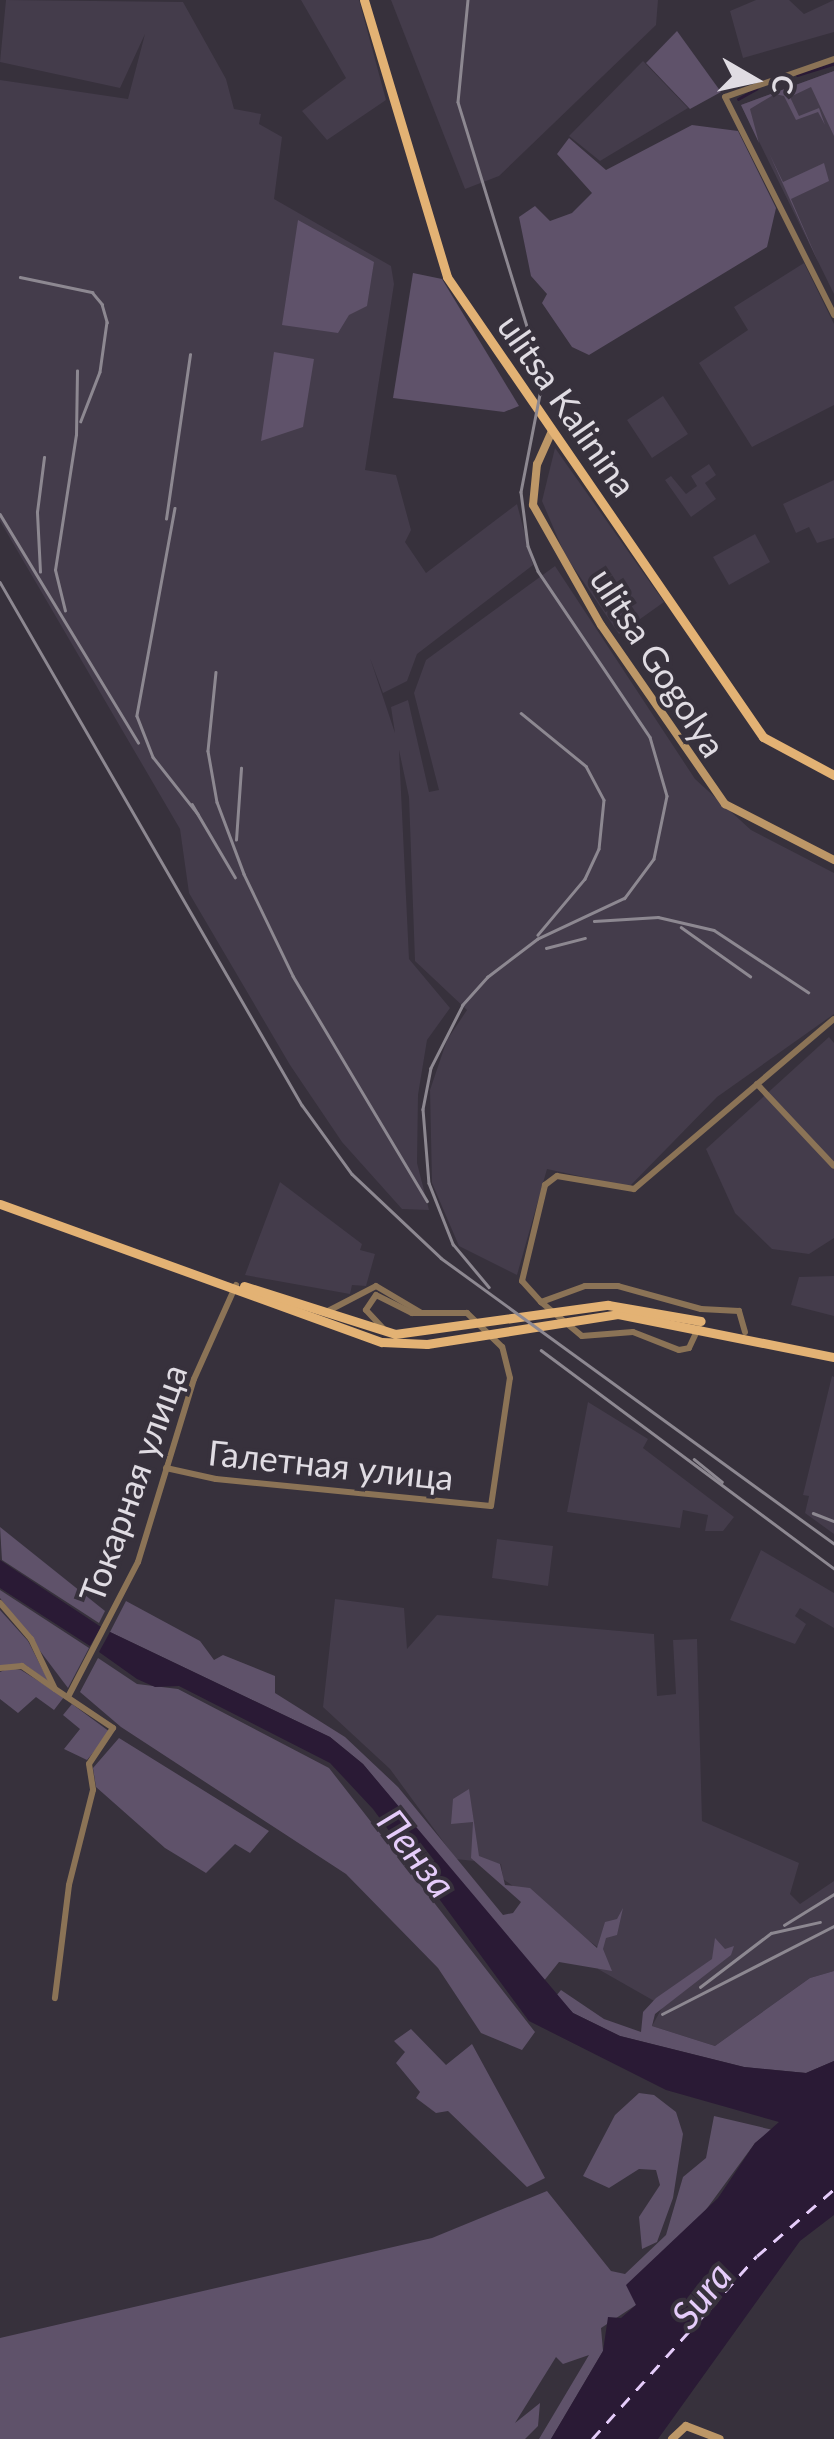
<!DOCTYPE html>
<meta charset="utf-8">
<style>
body{margin:0}
#map{position:relative;width:834px;height:2439px;overflow:hidden;background:#37313c;font-family:Lato,sans-serif}
div>[style]{position:absolute}
.built>*{inset:0;background:#443c4b}
.green>*{inset:0;background:#5f526a}
.water>*{inset:0;background:#2a1a35}
.stream>*{height:2.5px;margin:-1.25px;padding:0 1.25px;transform-origin:1.25px;border-radius:1.25px;background:#2a1a35}
.ferry>*{height:2.5px;margin-top:-1.25px;transform-origin:0;background:repeating-linear-gradient(90deg,#e5ccfa 0 12px,transparent 0 22px)}
.tertiary>*{height:6px;margin:-3px;padding:0 3px;transform-origin:3px;border-radius:3px;background:#8b7356}
.secondary>*{height:8px;margin:-4px;padding:0 4px;transform-origin:4px;border-radius:4px;background:#bd9767}
.primary>*{height:9px;margin:-4.5px;padding:0 4.5px;transform-origin:4.5px;border-radius:4.5px;background:#e3b274}
.rail>*{height:2.5px;margin:-1.25px;padding:0 1.25px;transform-origin:1.25px;border-radius:1.25px;background:#8d8891}
span{translate:-50% -50%;white-space:nowrap;text-align:center;line-height:1.15;-webkit-text-stroke:8px #37313c;paint-order:stroke}
.street-label{font-size:35px;color:#e0dce3}
.water-label{font-size:38px;color:#e5ccfa;font-style:italic}
.north{position:absolute;left:704px;top:30px;width:100px;height:100px;-webkit-text-stroke:8px #37313c;paint-order:stroke;rotate:99deg;font-size:28px;font-weight:700;line-height:40px;text-align:center;color:#e0dce3}
.north::after{content:'';display:block;margin:auto;width:35px;height:45px;background:#e0dce3;clip-path:polygon(50% 0,100% 100%,50% 72%,0 100%)}
</style>
<div id="map">
<div class="built">
<div style="clip-path:polygon(6px 0,183px 2px,226px 79px,234px 109px,261px 114px,259px 124px,282px 137px,274px 199px,391px 266px,394px 284px,365px 470px,396px 475px,411px 530px,405px 542px,426px 573px,517px 504px,533px 565px,417px 654px,407px 681px,383px 693px,370px 658px,395px 733px,391px 707px,408px 700px,429px 792px,439px 790px,414px 693px,426px 660px,555px 566px,695px 779px,751px 830px,834px 873px,834px 1014px,717px 1097px,629px 1187px,547px 1169px,517px 1275px,459px 1246px,432px 1183px,430px 1090px,447px 1040px,467px 1010px,415px 961px,409px 797px,399px 750px,409px 959px,450px 1008px,427px 1040px,418px 1095px,417px 1163px,429px 1210px,402px 1209px,342px 1142px,290px 1065px,189px 893px,180px 829px,0 521px,0 80px,128px 99px,145px 34px,120px 88px,0 62px)"></div>
<div style="clip-path:polygon(301px 0,359px 0,386px 100px,327px 140px,302px 111px,346px 78px)"></div>
<div style="clip-path:polygon(391px 0,658px 0,656px 25px,499px 176px,465px 189px)"></div>
<div style="clip-path:polygon(756px 0,789px 0,804px 14px,834px 0,834px 32px,743px 58px,730px 11px)"></div>
<div style="clip-path:polygon(643px 61px,688px 108px,600px 161px,569px 136px)"></div>
<div style="clip-path:polygon(834px 71px,834px 294px,741px 105px)"></div>
<div style="clip-path:polygon(804px 263px,834px 324px,834px 405px,752px 447px,699px 363px,748px 330px,734px 307px)"></div>
<div style="clip-path:polygon(663px 396px,688px 434px,652px 458px,627px 420px)"></div>
<div style="clip-path:polygon(555px 448px,664px 602px,619px 634px,565px 555px,542px 501px)"></div>
<div style="clip-path:polygon(709px 464px,716px 475px,705px 483px,716px 499px,691px 517px,665px 480px,671px 476px,686px 494px,697px 486px,691px 476px)"></div>
<div style="clip-path:polygon(834px 480px,834px 538px,817px 543px,809px 527px,796px 533px,783px 504px)"></div>
<div style="clip-path:polygon(755px 534px,770px 562px,729px 585px,713px 557px)"></div>
<div style="clip-path:polygon(829px 1037px,834px 1043px,834px 1238px,809px 1254px,772px 1249px,735px 1213px,706px 1149px)"></div>
<div style="clip-path:polygon(280px 1182px,362px 1244px,360px 1250px,375px 1254px,366px 1286px,352px 1285px,350px 1294px,245px 1275px)"></div>
<div style="clip-path:polygon(834px 1276px,834px 1316px,791px 1305px,799px 1277px)"></div>
<div style="clip-path:polygon(832px 1376px,834px 1377px,834px 1534px,805px 1513px,809px 1496px,803px 1495px)"></div>
<div style="clip-path:polygon(588px 1402px,648px 1439px,643px 1448px,734px 1517px,723px 1531px,705px 1531px,708px 1515px,683px 1510px,680px 1528px,567px 1512px)"></div>
<div style="clip-path:polygon(497px 1539px,553px 1546px,548px 1586px,492px 1578px)"></div>
<div style="clip-path:polygon(761px 1550px,834px 1593px,834px 1628px,800px 1608px,795px 1616px,806px 1624px,795px 1644px,730px 1620px)"></div>
<div style="clip-path:polygon(335px 1599px,404px 1608px,407px 1649px,437px 1615px,654px 1634px,657px 1696px,676px 1694px,673px 1640px,697px 1639px,702px 1821px,799px 1863px,790px 1894px,800px 1904px,834px 1881px,834px 1971px,810px 1978px,715px 2046px,652px 2026px,663px 2006px,598px 1969px,599px 1948px,503px 1879px,501px 1864px,456px 1859px,390px 1769px,323px 1707px)"></div>
</div>
<div class="green">
<div style="clip-path:polygon(677px 31px,721px 92px,690px 109px,646px 63px)"></div>
<div style="clip-path:polygon(834px 71px,834px 136px,811px 87px,790px 97px,799px 116px,819px 108px,825px 125px,818px 112px,796px 120px,784px 96px,775px 94px,750px 109px,759px 143px,741px 105px)"></div>
<div style="clip-path:polygon(692px 125px,738px 131px,776px 208px,767px 247px,589px 355px,572px 347px,542px 303px,547px 294px,531px 276px,519px 217px,535px 206px,550px 221px,572px 213px,592px 193px,557px 154px,569px 138px,606px 170px)"></div>
<div style="clip-path:polygon(769px 153px,783px 182px,824px 163px,829px 181px,791px 199px,819px 264px)"></div>
<div style="clip-path:polygon(298px 220px,374px 262px,367px 306px,349px 315px,338px 333px,282px 325px)"></div>
<div style="clip-path:polygon(413px 273px,442px 279px,519px 406px,504px 412px,393px 398px)"></div>
<div style="clip-path:polygon(274px 352px,314px 359px,303px 427px,261px 441px)"></div>
<div style="clip-path:polygon(0 1527px,105px 1611px,99px 1623px,2px 1560px)"></div>
<div style="clip-path:polygon(0 1590px,89px 1648px,68px 1688px,0 1598px)"></div>
<div style="clip-path:polygon(126px 1601px,200px 1641px,214px 1660px,223px 1655px,275px 1676px,275px 1693px,345px 1737px,398px 1787px,503px 1915px,513px 1913px,521px 1902px,471px 1858px,473px 1822px,451px 1824px,453px 1799px,469px 1789px,479px 1856px,500px 1864px,505px 1885px,530px 1888px,597px 1948px,605px 1922px,617px 1919px,623px 1908px,617px 1935px,606px 1938px,603px 1949px,612px 1971px,559px 1962px,543px 1982px,363px 1764px,330px 1737px,110px 1632px)"></div>
<div style="clip-path:polygon(0 1610px,28px 1641px,49px 1682px,24px 1664px,0 1666px)"></div>
<div style="clip-path:polygon(98px 1658px,137px 1684px,178px 1689px,329px 1768px,535px 2032px,522px 2050px,481px 2033px,438px 1968px,346px 1874px,121px 1727px,80px 1692px)"></div>
<div style="clip-path:polygon(9px 1668px,21px 1670px,64px 1697px,54px 1710px,36px 1697px,18px 1713px,0 1699px,0 1672px)"></div>
<div style="clip-path:polygon(72px 1704px,110px 1732px,87px 1760px,64px 1749px,80px 1729px,63px 1715px)"></div>
<div style="clip-path:polygon(119px 1738px,269px 1831px,250px 1853px,235px 1844px,206px 1873px,165px 1848px,96px 1787px,93px 1768px)"></div>
<div style="clip-path:polygon(715px 1938px,725px 1949px,734px 1946px,731px 1955px,655px 2014px,652px 2026px,715px 2046px,810px 1978px,834px 1971px,834px 2061px,806px 2073px,744px 2067px,620px 2036px,573px 2013px,556px 1996px,561px 1990px,604px 2019px,641px 2032px,643px 2012px,656px 1998px,712px 1959px)"></div>
<div style="clip-path:polygon(411px 2029px,446px 2065px,472px 2044px,545px 2178px,527px 2187px,448px 2111px,436px 2113px,416px 2098px,420px 2092px,396px 2063px,405px 2052px,394px 2041px)"></div>
<div style="clip-path:polygon(639px 2093px,654px 2095px,676px 2112px,683px 2134px,673px 2198px,657px 2242px,642px 2249px,639px 2217px,660px 2185px,656px 2170px,639px 2169px,609px 2188px,583px 2176px,615px 2115px)"></div>
<div style="clip-path:polygon(714px 2116px,773px 2130px,755px 2143px,636px 2305px,601px 2328px,603px 2351px,551px 2439px,539px 2439px,589px 2355px,563px 2364px,556px 2357px,515px 2423px,540px 2403px,538px 2426px,525px 2439px,0 2439px,0 2338px,432px 2238px,547px 2191px,611px 2271px,625px 2274px,666px 2235px,683px 2177px,706px 2158px)"></div>
</div>
<div class="water">
<div style="clip-path:polygon(0 1560px,101px 1627px,90px 1646px,0 1588px)"></div>
<div style="clip-path:polygon(110px 1632px,330px 1737px,363px 1764px,573px 2013px,620px 2036px,744px 2067px,806px 2073px,834px 2061px,834px 2215px,800px 2241px,658px 2439px,551px 2439px,603px 2351px,608px 2317px,621px 2318px,636px 2305px,626px 2285px,718px 2198px,755px 2143px,779px 2122px,666px 2090px,529px 2021px,373px 1809px,330px 1763px,179px 1686px,155px 1687px,137px 1679px,99px 1652px)"></div>
</div>
<div class="stream">
<div style="left:797px;top:75px;width:39px;rotate:-17deg"></div>
<div style="left:738px;top:99px;width:21px;rotate:-29deg"></div>
</div>
<div class="ferry">
<div style="left:592px;top:2439px;width:246px;rotate:-48deg"></div>
<div style="left:757px;top:2256px;width:102px;rotate:-41deg"></div>
</div>
<div class="tertiary">
<div style="left:834px;top:59px;width:115px;rotate:160.8deg"></div>
<div style="left:725px;top:97px;width:244px;rotate:63.4deg"></div>
<div style="left:757px;top:1084px;width:112px;rotate:46.8deg"></div>
<div style="left:541px;top:1302px;width:53px;rotate:39.7deg"></div>
<div style="left:582px;top:1336px;width:51px;rotate:-4.5deg"></div>
<div style="left:633px;top:1332px;width:49px;rotate:21.4deg"></div>
<div style="left:679px;top:1350px;width:10px;rotate:-11deg"></div>
<div style="left:689px;top:1348px;width:23px;rotate:-65deg"></div>
<div style="left:328px;top:1311px;width:54px;rotate:-27.5deg"></div>
<div style="left:376px;top:1286px;width:51px;rotate:30.6deg"></div>
<div style="left:745px;top:1332px;width:22px;rotate:-106deg"></div>
<div style="left:739px;top:1311px;width:38px;rotate:-177deg"></div>
<div style="left:701px;top:1309px;width:86px;rotate:-164.5deg"></div>
<div style="left:618px;top:1286px;width:33px;rotate:180deg"></div>
<div style="left:585px;top:1286px;width:47px;rotate:160deg"></div>
<div style="left:541px;top:1302px;width:28px;rotate:-132deg"></div>
<div style="left:522px;top:1281px;width:99px;rotate:-76.5deg"></div>
<div style="left:545px;top:1185px;width:15px;rotate:-37deg"></div>
<div style="left:557px;top:1176px;width:78px;rotate:9.6deg"></div>
<div style="left:634px;top:1189px;width:262px;rotate:-40.4deg"></div>
<div style="left:166px;top:1468px;width:51px;rotate:12.4deg"></div>
<div style="left:216px;top:1479px;width:276px;rotate:5.6deg"></div>
<div style="left:491px;top:1506px;width:129px;rotate:-81.6deg"></div>
<div style="left:510px;top:1378px;width:32px;rotate:-104deg"></div>
<div style="left:502px;top:1347px;width:49px;rotate:-135.8deg"></div>
<div style="left:467px;top:1313px;width:55px;rotate:180deg"></div>
<div style="left:412px;top:1313px;width:40px;rotate:-153.4deg"></div>
<div style="left:376px;top:1295px;width:18px;rotate:124deg"></div>
<div style="left:366px;top:1310px;width:26px;rotate:47deg"></div>
<div style="left:0;top:1603px;width:48px;rotate:49.3deg"></div>
<div style="left:31px;top:1639px;width:55px;rotate:64.4deg"></div>
<div style="left:55px;top:1689px;width:70px;rotate:33.9deg"></div>
<div style="left:113px;top:1728px;width:43px;rotate:123.7deg"></div>
<div style="left:89px;top:1764px;width:26px;rotate:81deg"></div>
<div style="left:93px;top:1790px;width:98px;rotate:104.2deg"></div>
<div style="left:69px;top:1885px;width:114px;rotate:97.1deg"></div>
<div style="left:0;top:1668px;width:22px;rotate:-5deg"></div>
<div style="left:22px;top:1666px;width:39px;rotate:35deg"></div>
<div style="left:69px;top:1695px;width:150px;rotate:-62.6deg"></div>
<div style="left:138px;top:1562px;width:191px;rotate:-73deg"></div>
<div style="left:194px;top:1379px;width:103px;rotate:-65.9deg"></div>
</div>
<div class="secondary">
<div style="left:552px;top:431px;width:36px;rotate:114deg"></div>
<div style="left:537px;top:464px;width:41px;rotate:95.6deg"></div>
<div style="left:533px;top:505px;width:138px;rotate:60.5deg"></div>
<div style="left:601px;top:625px;width:218px;rotate:55.3deg"></div>
<div style="left:725px;top:804px;width:123px;rotate:27.2deg"></div>
<div style="left:672px;top:2439px;width:19px;rotate:-43deg"></div>
<div style="left:686px;top:2426px;width:36px;rotate:21deg"></div>
</div>
<div class="primary">
<div style="left:364px;top:0;width:289px;rotate:73.3deg"></div>
<div style="left:447px;top:277px;width:558px;rotate:55.51deg"></div>
<div style="left:763px;top:737px;width:81px;rotate:28.2deg"></div>
<div style="left:0;top:1204px;width:406px;rotate:19.9deg"></div>
<div style="left:382px;top:1342px;width:45px;rotate:2.5deg"></div>
<div style="left:427px;top:1344px;width:193px;rotate:-8.9deg"></div>
<div style="left:618px;top:1314px;width:220px;rotate:11.3deg"></div>
<div style="left:244px;top:1286px;width:158px;rotate:17.6deg"></div>
<div style="left:395px;top:1334px;width:215px;rotate:-7.8deg"></div>
<div style="left:608px;top:1305px;width:94px;rotate:9.8deg"></div>
</div>
<div class="rail">
<div style="left:468px;top:0;width:102px;rotate:95.6deg"></div>
<div style="left:458px;top:102px;width:290px;rotate:72.9deg"></div>
<div style="left:543px;top:379px;width:115px;rotate:101deg"></div>
<div style="left:521px;top:492px;width:54px;rotate:82.6deg"></div>
<div style="left:528px;top:546px;width:27px;rotate:68deg"></div>
<div style="left:538px;top:571px;width:200px;rotate:56deg"></div>
<div style="left:650px;top:737px;width:61px;rotate:73.9deg"></div>
<div style="left:667px;top:796px;width:64px;rotate:101.7deg"></div>
<div style="left:654px;top:859px;width:49px;rotate:126.6deg"></div>
<div style="left:625px;top:898px;width:96px;rotate:154.8deg"></div>
<div style="left:538px;top:939px;width:63px;rotate:142.8deg"></div>
<div style="left:488px;top:977px;width:38px;rotate:132deg"></div>
<div style="left:463px;top:1005px;width:71px;rotate:116.9deg"></div>
<div style="left:431px;top:1068px;width:42px;rotate:101deg"></div>
<div style="left:423px;top:1109px;width:74px;rotate:85.4deg"></div>
<div style="left:429px;top:1183px;width:66px;rotate:68.5deg"></div>
<div style="left:453px;top:1244px;width:56px;rotate:50.1deg"></div>
<div style="left:20px;top:277px;width:74px;rotate:11.8deg"></div>
<div style="left:92px;top:292px;width:16px;rotate:50deg"></div>
<div style="left:102px;top:304px;width:19px;rotate:74deg"></div>
<div style="left:107px;top:322px;width:50px;rotate:98deg"></div>
<div style="left:100px;top:372px;width:53px;rotate:111.2deg"></div>
<div style="left:175px;top:508px;width:211px;rotate:100.4deg"></div>
<div style="left:137px;top:716px;width:44px;rotate:68.7deg"></div>
<div style="left:153px;top:757px;width:73px;rotate:51.7deg"></div>
<div style="left:0;top:514px;width:267px;rotate:58.8deg"></div>
<div style="left:166px;top:519px;width:166px;rotate:-81.7deg"></div>
<div style="left:40px;top:572px;width:60px;rotate:-92.9deg"></div>
<div style="left:37px;top:512px;width:55px;rotate:-82.7deg"></div>
<div style="left:0;top:582px;width:604px;rotate:60deg"></div>
<div style="left:302px;top:1105px;width:85px;rotate:54.1deg"></div>
<div style="left:352px;top:1174px;width:122px;rotate:43.3deg"></div>
<div style="left:441px;top:1258px;width:486px;rotate:36deg"></div>
<div style="left:65px;top:611px;width:42px;rotate:-103.7deg"></div>
<div style="left:55px;top:570px;width:137px;rotate:-81.2deg"></div>
<div style="left:76px;top:435px;width:64px;rotate:-89.1deg"></div>
<div style="left:216px;top:672px;width:79px;rotate:95.8deg"></div>
<div style="left:208px;top:751px;width:52px;rotate:80deg"></div>
<div style="left:217px;top:802px;width:77px;rotate:69.4deg"></div>
<div style="left:244px;top:874px;width:113px;rotate:64.3deg"></div>
<div style="left:293px;top:976px;width:262px;rotate:59.2deg"></div>
<div style="left:521px;top:713px;width:84px;rotate:39.2deg"></div>
<div style="left:586px;top:766px;width:38px;rotate:62deg"></div>
<div style="left:604px;top:800px;width:49px;rotate:95.8deg"></div>
<div style="left:599px;top:849px;width:33px;rotate:115deg"></div>
<div style="left:585px;top:879px;width:73px;rotate:130deg"></div>
<div style="left:192px;top:804px;width:85px;rotate:59.5deg"></div>
<div style="left:236px;top:840px;width:72px;rotate:-86deg"></div>
<div style="left:594px;top:921px;width:64px;rotate:-3.6deg"></div>
<div style="left:658px;top:917px;width:57px;rotate:13.1deg"></div>
<div style="left:714px;top:930px;width:113px;rotate:33.4deg"></div>
<div style="left:681px;top:927px;width:85px;rotate:35.4deg"></div>
<div style="left:546px;top:948px;width:40px;rotate:-14.4deg"></div>
<div style="left:541px;top:1350px;width:365px;rotate:36.7deg"></div>
<div style="left:694px;top:1459px;width:36px;rotate:39deg"></div>
<div style="left:813px;top:1513px;width:22px;rotate:21deg"></div>
<div style="left:784px;top:1925px;width:59px;rotate:-31.8deg"></div>
<div style="left:700px;top:1987px;width:89px;rotate:-37.3deg"></div>
<div style="left:771px;top:1933px;width:50px;rotate:-12.7deg"></div>
<div style="left:662px;top:2014px;width:193px;rotate:-27.1deg"></div>
</div>
<div class="street-label">
<span style="left:568px;top:405px;rotate:55deg">ulitsa Kalinina</span>
<span style="left:659px;top:662px;rotate:57deg">ulitsa Gogolya</span>
<span style="left:331px;top:1464px;rotate:6deg">Галетная улица</span>
<span style="left:132px;top:1483px;rotate:-70deg">Токарная улица</span>
</div>
<div class="water-label">
<span style="left:417px;top:1853px;rotate:52deg">Пенза</span>
<span style="left:701px;top:2295px;rotate:-52deg">Sura</span>
</div>
<div class="north">С</div>
</div>
